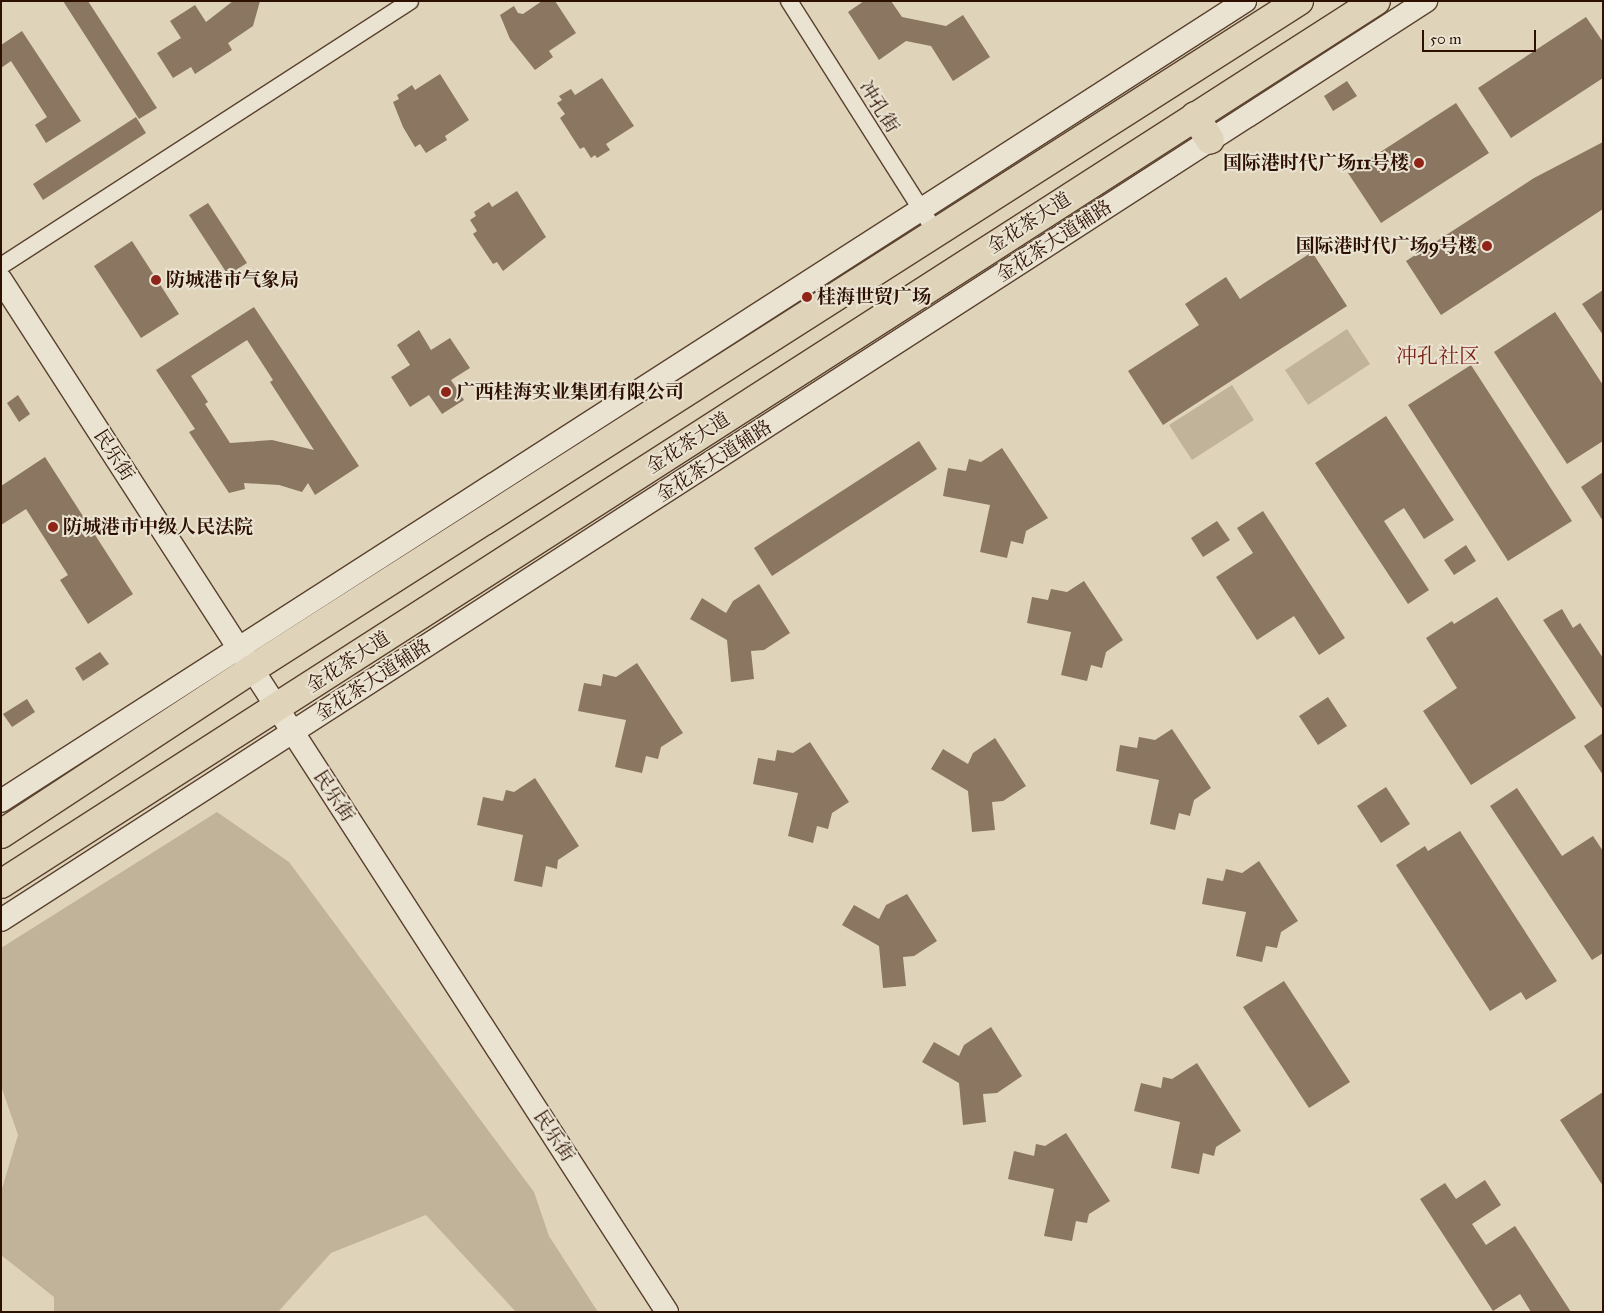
<!DOCTYPE html>
<meta charset="utf-8">
<style>
body{margin:0}
#map{position:relative;width:1604px;height:1313px;overflow:hidden;background:#dfd4ba;font-family:"IM FELL Great Primer","Noto Serif SC",serif}
div>[style]{position:absolute}
.green>*{inset:0;background:#c1b39a}
.building>*{inset:0;background:#8a7661}
.roads{filter:drop-shadow(1px 0 #5a412e) drop-shadow(-1px 0 #5a412e) drop-shadow(0 1px #5a412e) drop-shadow(0 -1px #5a412e)}
.street>*{height:16px;margin:-8px;padding:0 8px;transform-origin:8px;border-radius:8px;background:#eae3d2}
.secondary>*{height:22px;margin:-11px;padding:0 11px;transform-origin:11px;border-radius:11px;background:#eae3d2}
.highway>*{height:28px;margin:-14px;padding:0 14px;transform-origin:14px;border-radius:14px;background:#dfd4ba}
.dots>*{width:14px;height:14px;translate:-50% -50%;box-sizing:border-box;border:2px solid #eae3d2;border-radius:50%}
span{translate:-50% -50%;white-space:nowrap;text-align:center;line-height:1.15;-webkit-text-stroke:4px #eae3d2;paint-order:stroke}
.street-label{font-size:19px;color:#2d1000}
.poi-label{font-size:19px;color:#2d1000;font-weight:700}
.right{translate:-100% -50%;text-align:right}
.left{translate:0 -50%;text-align:left}
.quarter-label{font-size:21px;color:#7a1f14}
.frame{position:absolute;inset:0;border:2px solid #2d1000;pointer-events:none}
.scale{position:absolute;left:1422px;top:30px;width:114px;height:22px;box-sizing:border-box;border:2px solid #2d1000;border-top:0;padding-left:6px;font-size:15px;line-height:18px;white-space:nowrap;color:#2d1000;-webkit-text-stroke:4px #eae3d2;paint-order:stroke}
</style>
<div id="map">
<div class="green">
<div style="clip-path:polygon(1347px 329px,1370px 364px,1308px 405px,1285px 370px)"></div>
<div style="clip-path:polygon(1232px 385px,1254px 420px,1192px 460px,1169px 425px)"></div>
<div style="clip-path:polygon(217px 812px,289px 862px,534px 1192px,549px 1236px,598px 1312px,516px 1312px,426px 1215px,331px 1253px,278px 1312px,54px 1312px,54px 1297px,1px 1255px,1px 1192px,18px 1135px,1px 1086px,1px 948px)"></div>
</div>
<div class="building">
<div style="clip-path:polygon(63px 1px,88px 1px,157px 108px,139px 119px)"></div>
<div style="clip-path:polygon(233px 1px,260px 1px,253px 26px,228px 43px,232px 50px,195px 74px,191px 67px,173px 78px,157px 53px,181px 38px,170px 21px,195px 5px,206px 22px)"></div>
<div style="clip-path:polygon(542px 1px,555px 1px,576px 33px,549px 51px,553px 57px,535px 70px,510px 39px,500px 15px,514px 6px,518px 13px,523px 14px)"></div>
<div style="clip-path:polygon(864px 1px,891px 1px,902px 17px,946px 26px,963px 15px,990px 57px,953px 81px,931px 46px,906px 41px,879px 60px,848px 12px)"></div>
<div style="clip-path:polygon(1586px 17px,1603px 42px,1603px 78px,1511px 138px,1478px 88px)"></div>
<div style="clip-path:polygon(22px 31px,81px 121px,46px 143px,35px 125px,47px 117px,11px 61px,1px 68px,1px 45px)"></div>
<div style="clip-path:polygon(440px 74px,469px 120px,445px 136px,447px 140px,426px 153px,420px 144px,415px 147px,403px 127px,393px 102px,399px 99px,397px 95px,412px 85px,415px 90px)"></div>
<div style="clip-path:polygon(602px 78px,634px 126px,606px 144px,610px 150px,597px 158px,595px 155px,591px 158px,584px 147px,580px 149px,560px 118px,565px 114px,557px 103px,562px 100px,559px 96px,571px 89px,575px 95px)"></div>
<div style="clip-path:polygon(1347px 81px,1357px 96px,1333px 111px,1324px 96px)"></div>
<div style="clip-path:polygon(1456px 103px,1489px 153px,1381px 223px,1348px 173px)"></div>
<div style="clip-path:polygon(136px 117px,146px 133px,43px 200px,33px 184px)"></div>
<div style="clip-path:polygon(1603px 142px,1603px 209px,1441px 315px,1406px 261px,1534px 178px)"></div>
<div style="clip-path:polygon(517px 191px,546px 237px,503px 271px,497px 262px,493px 264px,473px 234px,477px 231px,470px 220px,476px 216px,474px 212px,489px 202px,492px 207px)"></div>
<div style="clip-path:polygon(208px 203px,247px 263px,228px 275px,189px 215px)"></div>
<div style="clip-path:polygon(132px 241px,179px 314px,141px 338px,94px 266px)"></div>
<div style="clip-path:polygon(1312px 252px,1347px 306px,1163px 425px,1128px 371px,1199px 325px,1185px 304px,1226px 277px,1240px 299px)"></div>
<div style="clip-path:polygon(1603px 290px,1603px 335px,1582px 304px)"></div>
<div style="clip-path:polygon(evenodd,254px 307px,359px 466px,315px 495px,308px 483px,302px 492px,279px 485px,244px 483px,245px 489px,229px 493px,189px 432px,195px 429px,156px 370px,254px 307px,247px 340px,273px 380px,270px 382px,314px 450px,272px 440px,230px 443px,205px 404px,208px 402px,191px 376px,247px 340px)"></div>
<div style="clip-path:polygon(1555px 312px,1603px 385px,1603px 441px,1567px 464px,1494px 352px)"></div>
<div style="clip-path:polygon(419px 330px,431px 350px,450px 338px,470px 368px,451px 380px,464px 400px,442px 414px,429px 395px,410px 407px,391px 377px,410px 365px,397px 345px)"></div>
<div style="clip-path:polygon(1471px 365px,1572px 521px,1508px 561px,1408px 405px)"></div>
<div style="clip-path:polygon(18px 395px,30px 414px,19px 422px,7px 403px)"></div>
<div style="clip-path:polygon(1386px 416px,1454px 520px,1424px 539px,1404px 508px,1384px 521px,1429px 590px,1408px 604px,1315px 463px)"></div>
<div style="clip-path:polygon(919px 441px,937px 469px,772px 576px,754px 548px)"></div>
<div style="clip-path:polygon(1002px 448px,1048px 518px,1026px 531px,1023px 544px,1011px 541px,1007px 558px,980px 552px,990px 505px,943px 496px,948px 468px,966px 471px,969px 459px,981px 462px)"></div>
<div style="clip-path:polygon(45px 457px,133px 594px,88px 624px,60px 580px,68px 575px,26px 509px,1px 525px,1px 486px)"></div>
<div style="clip-path:polygon(1603px 472px,1603px 521px,1581px 487px)"></div>
<div style="clip-path:polygon(1263px 511px,1345px 638px,1319px 655px,1294px 616px,1257px 640px,1216px 577px,1253px 553px,1237px 528px)"></div>
<div style="clip-path:polygon(1217px 521px,1230px 540px,1203px 557px,1191px 538px)"></div>
<div style="clip-path:polygon(1466px 545px,1476px 561px,1454px 575px,1444px 560px)"></div>
<div style="clip-path:polygon(1084px 581px,1123px 640px,1106px 652px,1102px 668px,1091px 665px,1087px 681px,1061px 675px,1071px 632px,1027px 623px,1032px 597px,1048px 600px,1051px 589px,1067px 592px)"></div>
<div style="clip-path:polygon(759px 584px,790px 633px,764px 650px,751px 651px,754px 679px,731px 682px,727px 640px,690px 619px,702px 598px,726px 613px,733px 601px)"></div>
<div style="clip-path:polygon(1497px 597px,1576px 718px,1471px 785px,1423px 711px,1457px 688px,1426px 638px,1452px 621px,1454px 624px)"></div>
<div style="clip-path:polygon(1562px 609px,1573px 628px,1580px 623px,1603px 658px,1603px 710px,1543px 620px)"></div>
<div style="clip-path:polygon(100px 652px,109px 664px,83px 681px,75px 668px)"></div>
<div style="clip-path:polygon(637px 663px,683px 733px,661px 747px,658px 759px,646px 756px,642px 773px,615px 767px,626px 720px,578px 711px,584px 683px,601px 686px,603px 674px,616px 677px)"></div>
<div style="clip-path:polygon(1328px 697px,1347px 726px,1318px 745px,1299px 716px)"></div>
<div style="clip-path:polygon(27px 699px,35px 712px,12px 727px,3px 714px)"></div>
<div style="clip-path:polygon(1172px 729px,1211px 788px,1194px 800px,1190px 816px,1179px 813px,1175px 830px,1150px 824px,1159px 780px,1116px 771px,1120px 745px,1137px 748px,1139px 737px,1155px 740px)"></div>
<div style="clip-path:polygon(1603px 733px,1603px 775px,1584px 746px)"></div>
<div style="clip-path:polygon(995px 738px,1026px 786px,1003px 801px,992px 802px,995px 830px,972px 832px,968px 791px,931px 769px,943px 749px,968px 764px,973px 753px)"></div>
<div style="clip-path:polygon(810px 742px,849px 802px,832px 813px,828px 829px,817px 826px,813px 843px,788px 836px,798px 793px,753px 784px,758px 758px,775px 761px,777px 750px,793px 753px)"></div>
<div style="clip-path:polygon(535px 778px,579px 846px,558px 860px,557px 869px,546px 866px,542px 887px,514px 881px,523px 835px,477px 825px,483px 797px,503px 801px,506px 790px,514px 792px)"></div>
<div style="clip-path:polygon(1386px 787px,1410px 824px,1381px 843px,1357px 806px)"></div>
<div style="clip-path:polygon(1517px 788px,1562px 856px,1593px 836px,1603px 851px,1603px 953px,1592px 960px,1490px 806px)"></div>
<div style="clip-path:polygon(1460px 831px,1557px 981px,1526px 1000px,1521px 992px,1490px 1011px,1396px 865px,1425px 846px,1428px 851px)"></div>
<div style="clip-path:polygon(1259px 861px,1298px 921px,1281px 932px,1277px 948px,1266px 946px,1262px 962px,1236px 956px,1246px 912px,1202px 904px,1207px 878px,1223px 881px,1226px 869px,1242px 873px)"></div>
<div style="clip-path:polygon(907px 894px,937px 941px,914px 956px,903px 957px,906px 986px,883px 988px,879px 946px,842px 925px,854px 905px,879px 919px,886px 905px)"></div>
<div style="clip-path:polygon(1284px 981px,1350px 1082px,1309px 1108px,1243px 1007px)"></div>
<div style="clip-path:polygon(991px 1027px,1022px 1076px,997px 1093px,983px 1094px,986px 1122px,963px 1125px,959px 1083px,922px 1062px,934px 1042px,959px 1056px,964px 1045px)"></div>
<div style="clip-path:polygon(1197px 1063px,1241px 1131px,1216px 1147px,1214px 1156px,1203px 1153px,1199px 1174px,1171px 1168px,1180px 1122px,1134px 1111px,1141px 1083px,1161px 1088px,1163px 1077px,1172px 1079px)"></div>
<div style="clip-path:polygon(1603px 1092px,1603px 1186px,1560px 1120px)"></div>
<div style="clip-path:polygon(1066px 1133px,1110px 1201px,1089px 1214px,1087px 1223px,1076px 1221px,1072px 1241px,1044px 1236px,1054px 1189px,1008px 1179px,1014px 1151px,1034px 1156px,1036px 1144px,1045px 1146px)"></div>
<div style="clip-path:polygon(1485px 1180px,1501px 1205px,1472px 1224px,1486px 1245px,1515px 1226px,1571px 1312px,1531px 1312px,1520px 1294px,1493px 1311px,1420px 1199px,1445px 1183px,1456px 1199px)"></div>
</div>
<div class="roads">
<div class="street">
<div style="left:789px;top:1px;width:275px;rotate:57.6deg"></div>
<div style="left:1px;top:266px;width:487px;rotate:-32.9deg"></div>
</div>
<div class="secondary">
<div style="left:1px;top:280px;width:1228px;rotate:57.16deg"></div>
<div style="left:1px;top:801px;width:1479px;rotate:-32.74deg"></div>
<div style="left:1px;top:920px;width:1696px;rotate:-32.82deg"></div>
</div>
<div class="highway">
<div style="left:1195px;top:116px;width:28px;rotate:58deg"></div>
<div style="left:1px;top:834px;width:300px;rotate:-33.3deg"></div>
<div style="left:252px;top:669px;width:1242px;rotate:-32.54deg"></div>
<div style="left:1px;top:884px;width:1634px;rotate:-32.71deg"></div>
</div>
</div>
<div class="dots">
<div style="left:1419px;top:163px;background:#8f2418"></div>
<div style="left:1487px;top:246px;background:#8f2418"></div>
<div style="left:156px;top:280px;background:#8f2418"></div>
<div style="left:807px;top:297px;background:#8f2418"></div>
<div style="left:446px;top:392px;background:#8f2418"></div>
<div style="left:53px;top:527px;background:#8f2418"></div>
</div>
<div class="street-label">
<span style="left:879px;top:107px;rotate:58deg">冲孔街</span>
<span style="left:1029px;top:223px;rotate:-33deg">金花茶大道</span>
<span style="left:1054px;top:241px;rotate:-33deg">金花茶大道辅路</span>
<span style="left:688px;top:443px;rotate:-33deg">金花茶大道</span>
<span style="left:114px;top:455px;rotate:57deg">民乐街</span>
<span style="left:714px;top:461px;rotate:-33deg">金花茶大道辅路</span>
<span style="left:348px;top:662px;rotate:-33deg">金花茶大道</span>
<span style="left:373px;top:680px;rotate:-33deg">金花茶大道辅路</span>
<span style="left:334px;top:796px;rotate:57deg">民乐街</span>
<span style="left:554px;top:1136px;rotate:57deg">民乐街</span>
</div>
<div class="poi-label">
<span class="right" style="left:1409px;top:163px">国际港时代广场11号楼</span>
<span class="right" style="left:1477px;top:246px">国际港时代广场9号楼</span>
<span class="left" style="left:166px;top:280px">防城港市气象局</span>
<span class="left" style="left:817px;top:297px">桂海世贸广场</span>
<span class="left" style="left:456px;top:392px">广西桂海实业集团有限公司</span>
<span class="left" style="left:63px;top:527px">防城港市中级人民法院</span>
</div>
<div class="quarter-label">
<span style="left:1438px;top:356px">冲孔社区</span>
</div>
<div class="frame"></div>
<div class="scale">50 m</div>
</div>
